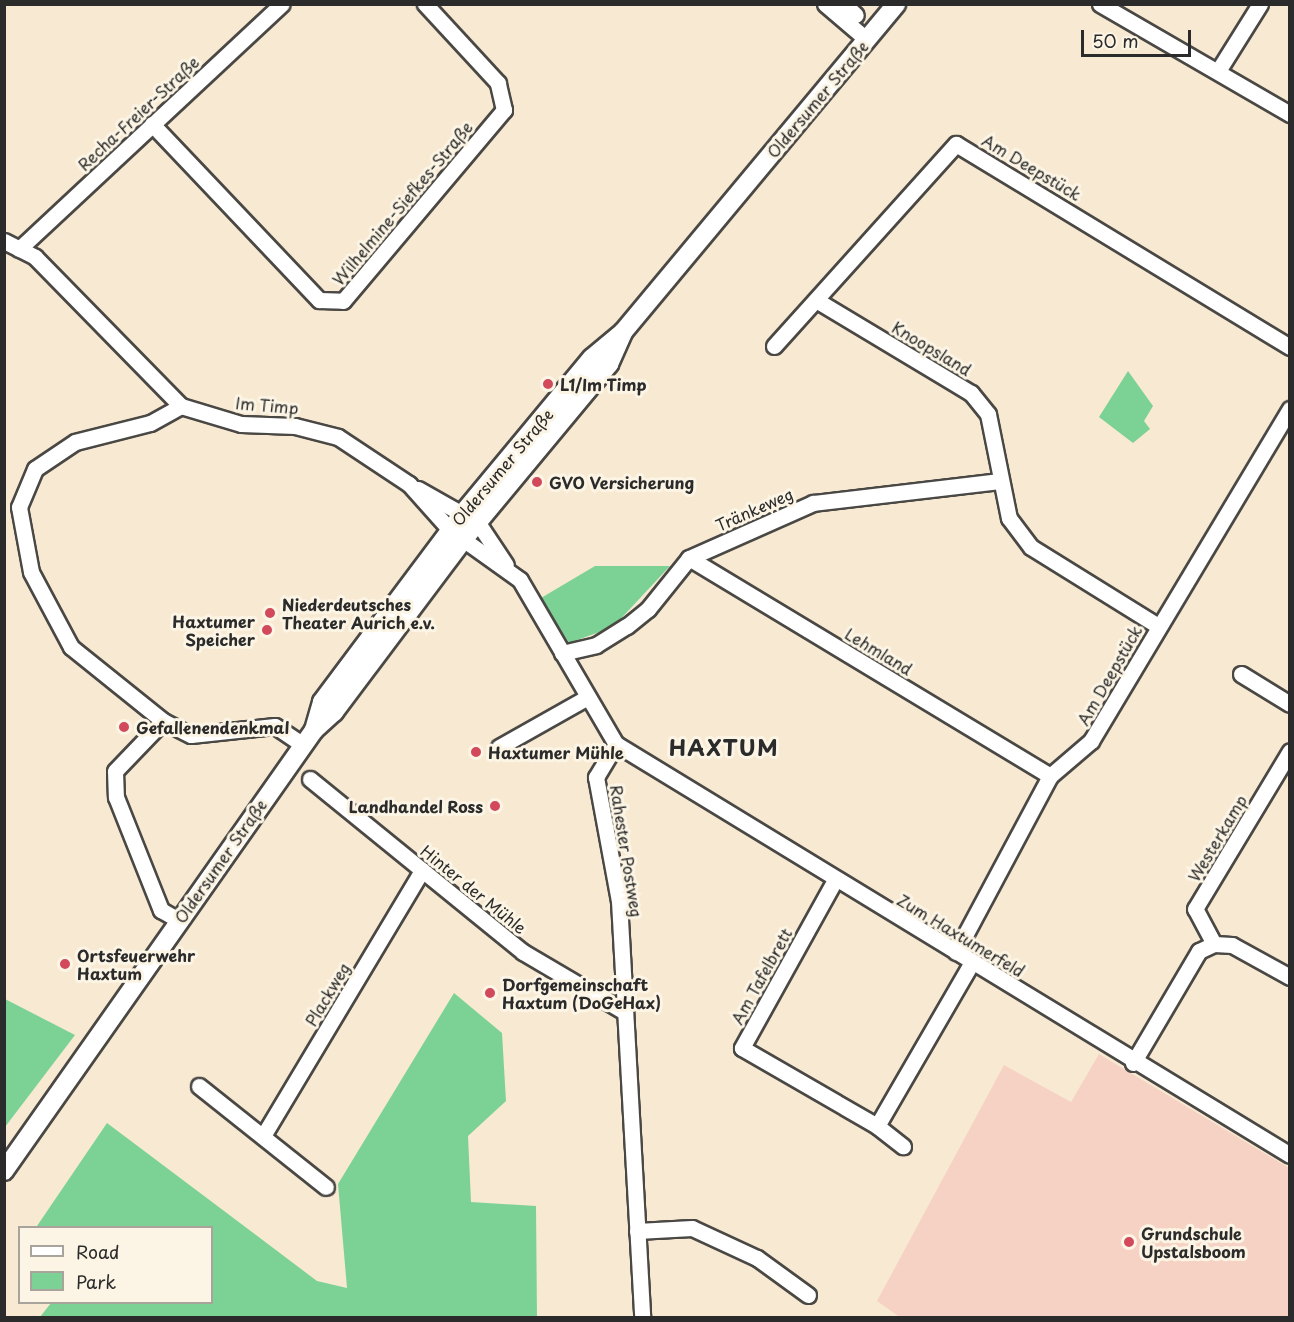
<!DOCTYPE html>
<meta charset="utf-8">
<style>
body{margin:0}
#map{position:relative;width:1294px;height:1322px;overflow:hidden;background:#f8e9d2;font-family:"Playpen Sans",sans-serif}
div>[style]{position:absolute}
.built>*{inset:0;background:#f6d2c4}
.green>*{inset:0;background:#7cd295}
.roads{filter:drop-shadow(2px 0 #4a4844) drop-shadow(-2px 0 #4a4844) drop-shadow(0 2px #4a4844) drop-shadow(0 -2px #4a4844)}
.minor>*{height:15px;margin:-7.5px;padding:0 7.5px;transform-origin:7.5px;border-radius:7.5px;background:#fff}
.major>*{height:18px;margin:-9px;padding:0 9px;transform-origin:9px;border-radius:9px;background:#fff}
.dots>*{width:16px;height:16px;translate:-50% -50%;box-sizing:border-box;border:3px solid #fcf5e5;border-radius:50%}
span{translate:-50% -50%;white-space:nowrap;text-align:center;line-height:1.15;-webkit-text-stroke:6px #fcf5e5;paint-order:stroke}
.street-label{font-size:16px;color:#2b2b2b}
.poi-label{font-size:16px;color:#2b2b2b;font-weight:700}
.left{translate:0 -50%;text-align:left}
.right{translate:-100% -50%;text-align:right}
.district-label{font-size:22px;color:#2b2b2b;font-weight:700;letter-spacing:1.5px}
.frame{position:absolute;inset:0;border:6px solid #2b2b2b;pointer-events:none}
.legend{position:absolute;left:18px;top:1226px;width:195px;height:78px;box-sizing:border-box;background:#fcf5e5;border:2px solid #a8a49b;margin:0;padding:8px 10px;list-style:none;font-size:18px;color:#2b2b2b}
.legend li{display:flex;align-items:center;gap:12px;height:30px}
.legend b{width:30px;border:2px solid #a8a49b}
.scale{position:absolute;left:1081px;top:30px;width:110px;height:27px;box-sizing:border-box;border:3px solid #2b2b2b;border-top:0;padding-left:8px;font-size:18px;line-height:21px;white-space:nowrap;color:#2b2b2b;-webkit-text-stroke:4px #fcf5e5;paint-order:stroke}
</style>
<div id="map">
<div class="built">
<div style="clip-path:polygon(1099px 1054px,1289px 1168px,1289px 1317px,901px 1318px,877px 1301px,1004px 1065px,1071px 1102px)"></div>
</div>
<div class="green">
<div style="clip-path:polygon(1128px 371px,1153px 406px,1144px 421px,1150px 429px,1133px 443px,1099px 417px)"></div>
<div style="clip-path:polygon(595px 566px,670px 566px,613px 627px,569px 643px,541px 598px)"></div>
<div style="clip-path:polygon(454px 993px,502px 1033px,506px 1101px,468px 1136px,471px 1202px,536px 1206px,537px 1317px,40px 1317px,51px 1303px,212px 1302px,212px 1228px,37px 1226px,107px 1123px,317px 1281px,347px 1288px,338px 1184px)"></div>
<div style="clip-path:polygon(5px 999px,75px 1035px,5px 1127px)"></div>
</div>
<div class="roads">
<div class="minor">
<div style="left:825px;top:4px;width:54px;rotate:40.5deg"></div>
<div style="left:844px;top:4px;width:16px;rotate:43deg"></div>
<div style="left:1100px;top:4px;width:220px;rotate:30.1deg"></div>
<div style="left:1218px;top:71px;width:79px;rotate:-57.9deg"></div>
<div style="left:152px;top:124px;width:243px;rotate:46.5deg"></div>
<div style="left:319px;top:300px;width:24px;rotate:2deg"></div>
<div style="left:343px;top:301px;width:250px;rotate:-49.9deg"></div>
<div style="left:504px;top:110px;width:28px;rotate:-103deg"></div>
<div style="left:498px;top:83px;width:108px;rotate:-132.7deg"></div>
<div style="left:4px;top:241px;width:35px;rotate:27deg"></div>
<div style="left:35px;top:257px;width:209px;rotate:45.6deg"></div>
<div style="left:181px;top:406px;width:63px;rotate:16.7deg"></div>
<div style="left:241px;top:424px;width:54px;rotate:2.1deg"></div>
<div style="left:295px;top:426px;width:44px;rotate:14.3deg"></div>
<div style="left:338px;top:437px;width:85px;rotate:33.5deg"></div>
<div style="left:409px;top:484px;width:62px;rotate:48.3deg"></div>
<div style="left:450px;top:530px;width:86px;rotate:35.5deg"></div>
<div style="left:520px;top:580px;width:190px;rotate:59.7deg"></div>
<div style="left:616px;top:744px;width:789px;rotate:31.37deg"></div>
<div style="left:19px;top:249px;width:359px;rotate:-43deg"></div>
<div style="left:816px;top:300px;width:181px;rotate:31deg"></div>
<div style="left:971px;top:393px;width:27px;rotate:51deg"></div>
<div style="left:988px;top:414px;width:106px;rotate:78.6deg"></div>
<div style="left:1009px;top:518px;width:36px;rotate:53deg"></div>
<div style="left:1031px;top:547px;width:150px;rotate:31.9deg"></div>
<div style="left:774px;top:346px;width:272px;rotate:-48deg"></div>
<div style="left:956px;top:144px;width:391px;rotate:31.3deg"></div>
<div style="left:181px;top:406px;width:35px;rotate:151deg"></div>
<div style="left:150px;top:423px;width:77px;rotate:165.8deg"></div>
<div style="left:75px;top:442px;width:48px;rotate:146deg"></div>
<div style="left:35px;top:469px;width:41px;rotate:112.8deg"></div>
<div style="left:19px;top:507px;width:66px;rotate:79.5deg"></div>
<div style="left:31px;top:572px;width:85px;rotate:61.9deg"></div>
<div style="left:71px;top:647px;width:118px;rotate:38.8deg"></div>
<div style="left:163px;top:721px;width:31px;rotate:27deg"></div>
<div style="left:191px;top:735px;width:84px;rotate:-6.1deg"></div>
<div style="left:275px;top:726px;width:34px;rotate:34deg"></div>
<div style="left:418px;top:489px;width:69px;rotate:29.5deg"></div>
<div style="left:478px;top:523px;width:50px;rotate:56.3deg"></div>
<div style="left:689px;top:558px;width:422px;rotate:31.1deg"></div>
<div style="left:562px;top:653px;width:35px;rotate:-13deg"></div>
<div style="left:596px;top:645px;width:36px;rotate:-32deg"></div>
<div style="left:627px;top:626px;width:27px;rotate:-39deg"></div>
<div style="left:648px;top:609px;width:65px;rotate:-51.2deg"></div>
<div style="left:689px;top:558px;width:136px;rotate:-23.9deg"></div>
<div style="left:813px;top:503px;width:187px;rotate:-6.7deg"></div>
<div style="left:1241px;top:674px;width:57px;rotate:31.5deg"></div>
<div style="left:163px;top:721px;width:69px;rotate:133.8deg"></div>
<div style="left:115px;top:771px;width:26px;rotate:88deg"></div>
<div style="left:116px;top:797px;width:122px;rotate:68.3deg"></div>
<div style="left:161px;top:910px;width:20px;rotate:30deg"></div>
<div style="left:616px;top:744px;width:39px;rotate:121deg"></div>
<div style="left:596px;top:777px;width:126px;rotate:79.5deg"></div>
<div style="left:619px;top:901px;width:418px;rotate:86.8deg"></div>
<div style="left:499px;top:747px;width:100px;rotate:-29.4deg"></div>
<div style="left:310px;top:779px;width:274px;rotate:39.1deg"></div>
<div style="left:523px;top:952px;width:118px;rotate:30.5deg"></div>
<div style="left:835px;top:880px;width:192px;rotate:119deg"></div>
<div style="left:742px;top:1048px;width:156px;rotate:30deg"></div>
<div style="left:877px;top:1126px;width:190px;rotate:-59.9deg"></div>
<div style="left:1214px;top:944px;width:40px;rotate:-118deg"></div>
<div style="left:1195px;top:909px;width:184px;rotate:-59deg"></div>
<div style="left:956px;top:952px;width:200px;rotate:-61.9deg"></div>
<div style="left:1050px;top:776px;width:54px;rotate:-40.5deg"></div>
<div style="left:1091px;top:741px;width:387px;rotate:-59.1deg"></div>
<div style="left:1133px;top:1063px;width:130px;rotate:-59.5deg"></div>
<div style="left:1199px;top:951px;width:17px;rotate:-25deg"></div>
<div style="left:1214px;top:944px;width:18px;rotate:3deg"></div>
<div style="left:1232px;top:945px;width:66px;rotate:28.9deg"></div>
<div style="left:199px;top:1086px;width:162px;rotate:38.5deg"></div>
<div style="left:877px;top:1126px;width:33px;rotate:38deg"></div>
<div style="left:263px;top:1136px;width:310px;rotate:-59.1deg"></div>
<div style="left:637px;top:1231px;width:55px;rotate:-3.1deg"></div>
<div style="left:692px;top:1228px;width:72px;rotate:24.8deg"></div>
<div style="left:757px;top:1258px;width:63px;rotate:36deg"></div>
</div>
<div class="major">
<div style="left:314px;top:730px;width:29px;rotate:-74deg"></div>
<div style="left:322px;top:702px;width:237px;rotate:-53.2deg"></div>
<div style="left:464px;top:512px;width:200px;rotate:-50.3deg"></div>
<div style="left:592px;top:358px;width:40px;rotate:-40deg"></div>
<div style="left:623px;top:332px;width:427px;rotate:-50.2deg"></div>
<div style="left:4px;top:1171px;width:539px;rotate:-54.89deg"></div>
<div style="left:314px;top:730px;width:27px;rotate:-42deg"></div>
<div style="left:334px;top:712px;width:215px;rotate:-53.1deg"></div>
<div style="left:463px;top:540px;width:229px;rotate:-50.3deg"></div>
<div style="left:609px;top:364px;width:35px;rotate:-66deg"></div>
</div>
</div>
<div class="dots">
<div style="left:548px;top:384px;background:#d1495b"></div>
<div style="left:537px;top:482px;background:#d1495b"></div>
<div style="left:270px;top:613px;background:#d1495b"></div>
<div style="left:267px;top:630px;background:#d1495b"></div>
<div style="left:124px;top:727px;background:#d1495b"></div>
<div style="left:476px;top:752px;background:#d1495b"></div>
<div style="left:495px;top:806px;background:#d1495b"></div>
<div style="left:65px;top:964px;background:#d1495b"></div>
<div style="left:490px;top:993px;background:#d1495b"></div>
<div style="left:1129px;top:1242px;background:#d1495b"></div>
</div>
<div class="street-label">
<span style="left:817px;top:99px;rotate:-50deg">Oldersumer Straße</span>
<span style="left:138px;top:113px;rotate:-43deg">Recha-Freier-Straße</span>
<span style="left:1032px;top:167px;rotate:31deg">Am Deepstück</span>
<span style="left:402px;top:203px;rotate:-50deg">Wilhelmine-Siefkes-Straße</span>
<span style="left:932px;top:348px;rotate:31deg">Knoopsland</span>
<span style="left:267px;top:405px;rotate:5deg">Im Timp</span>
<span style="left:502px;top:467px;rotate:-50deg">Oldersumer Straße</span>
<span style="left:754px;top:509px;rotate:-24deg">Tränkeweg</span>
<span style="left:879px;top:651px;rotate:31deg">Lehmland</span>
<span style="left:1109px;top:675px;rotate:-60deg">Am Deepstück</span>
<span style="left:1217px;top:838px;rotate:-59deg">Westerkamp</span>
<span style="left:627px;top:851px;rotate:81deg">Rahester Postweg</span>
<span style="left:220px;top:861px;rotate:-55deg">Oldersumer Straße</span>
<span style="left:474px;top:889px;rotate:39deg">Hinter der Mühle</span>
<span style="left:961px;top:935px;rotate:31deg">Zum Haxtumerfeld</span>
<span style="left:761px;top:976px;rotate:-61deg">Am Tafelbrett</span>
<span style="left:327px;top:994px;rotate:-59deg">Plackweg</span>
</div>
<div class="poi-label">
<span class="left" style="left:560px;top:384px">L1/Im Timp</span>
<span class="left" style="left:549px;top:482px">GVO Versicherung</span>
<span class="left" style="left:282px;top:613px">Niederdeutsches<br>Theater Aurich e.v.</span>
<span class="right" style="left:255px;top:630px">Haxtumer<br>Speicher</span>
<span class="left" style="left:136px;top:727px">Gefallenendenkmal</span>
<span class="left" style="left:488px;top:752px">Haxtumer Mühle</span>
<span class="right" style="left:483px;top:806px">Landhandel Ross</span>
<span class="left" style="left:77px;top:964px">Ortsfeuerwehr<br>Haxtum</span>
<span class="left" style="left:502px;top:993px">Dorfgemeinschaft<br>Haxtum (DoGeHax)</span>
<span class="left" style="left:1141px;top:1242px">Grundschule<br>Upstalsboom</span>
</div>
<div class="district-label">
<span style="left:724px;top:747px">HAXTUM</span>
</div>
<div class="frame"></div>
<ul class="legend">
<li><b style="height:8px;background:#fff"></b>Road</li>
<li><b style="height:16px;background:#7cd295"></b>Park</li>
</ul>
<div class="scale">50 m</div>
</div>
